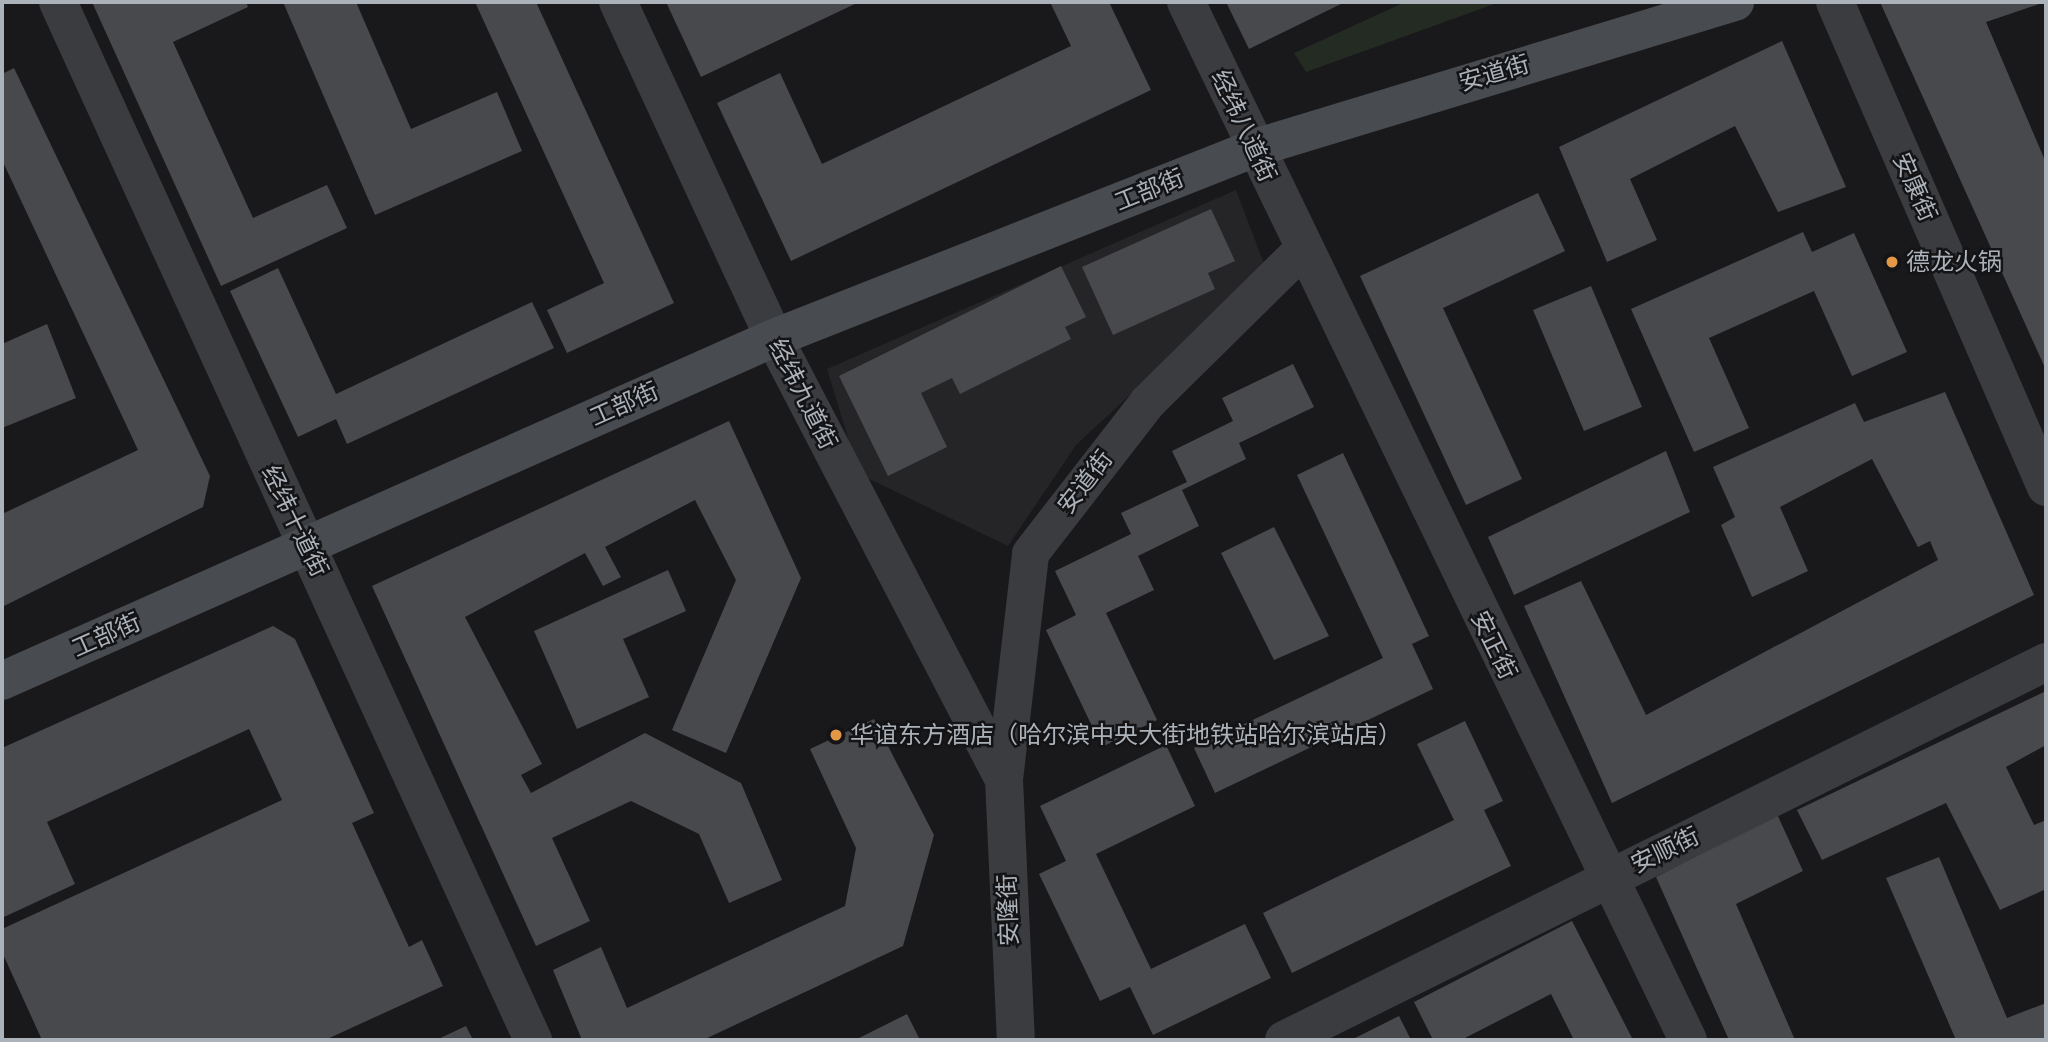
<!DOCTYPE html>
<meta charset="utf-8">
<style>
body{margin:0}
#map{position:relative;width:2048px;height:1042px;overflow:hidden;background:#19191b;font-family:Ubuntu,"Noto Sans SC",sans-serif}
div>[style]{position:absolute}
.built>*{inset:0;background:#252528}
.green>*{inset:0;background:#232b23}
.building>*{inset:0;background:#48494d}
.minor>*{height:37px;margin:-18.5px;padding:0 18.5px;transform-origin:18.5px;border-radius:18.5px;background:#3a3c3f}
.tertiary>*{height:38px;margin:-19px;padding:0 19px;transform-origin:19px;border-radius:19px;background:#3a3c3f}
.secondary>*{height:38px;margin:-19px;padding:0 19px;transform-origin:19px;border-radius:19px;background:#484b4f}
.dots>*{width:19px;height:19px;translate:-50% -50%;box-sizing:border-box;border:4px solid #141416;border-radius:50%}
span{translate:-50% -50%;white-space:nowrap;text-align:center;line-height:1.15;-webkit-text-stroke:5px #141416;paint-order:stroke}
.street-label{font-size:24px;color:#acb2b9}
.poi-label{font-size:24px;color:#acb2b9}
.left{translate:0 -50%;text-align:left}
.frame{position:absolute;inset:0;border:4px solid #acb2b9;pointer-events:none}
</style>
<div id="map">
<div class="built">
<div style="clip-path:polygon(1236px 190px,1266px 269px,1076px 445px,1008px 546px,859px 474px,827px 369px)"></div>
</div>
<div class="green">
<div style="clip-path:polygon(1405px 2px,1500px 2px,1306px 72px,1294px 53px)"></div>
</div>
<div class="building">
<div style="clip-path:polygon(92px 2px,246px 2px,248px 7px,173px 42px,253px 218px,327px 185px,347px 228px,221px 286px)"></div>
<div style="clip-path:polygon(283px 2px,356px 2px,411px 129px,497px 92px,522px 151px,375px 215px)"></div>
<div style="clip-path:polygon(475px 2px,536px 2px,674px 303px,567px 353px,547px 310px,604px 283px)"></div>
<div style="clip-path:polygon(666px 2px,859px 2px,701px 77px)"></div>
<div style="clip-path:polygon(1050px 2px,1109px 2px,1151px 90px,791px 261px,717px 103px,780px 73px,822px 164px,1071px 46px)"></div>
<div style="clip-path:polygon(1226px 2px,1345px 2px,1249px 49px)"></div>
<div style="clip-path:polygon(1880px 2px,2045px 2px,1986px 22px,2046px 163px,2046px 370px)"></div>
<div style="clip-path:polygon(1782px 41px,1846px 187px,1778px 212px,1735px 126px,1630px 179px,1657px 240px,1607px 262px,1559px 147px)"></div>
<div style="clip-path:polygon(14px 68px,210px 476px,203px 507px,2px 607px,2px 514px,138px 450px,2px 160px,2px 74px)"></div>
<div style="clip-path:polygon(1538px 193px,1565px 251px,1443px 308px,1522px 479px,1466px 505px,1360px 276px)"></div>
<div style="clip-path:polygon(1211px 209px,1235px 261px,1208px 273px,1215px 289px,1113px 335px,1082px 267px)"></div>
<div style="clip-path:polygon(1803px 232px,1812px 252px,1854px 233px,1907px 352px,1852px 376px,1814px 291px,1709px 338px,1749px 428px,1694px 452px,1631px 309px)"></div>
<div style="clip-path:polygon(1061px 266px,1086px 317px,1065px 327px,1071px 339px,960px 394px,952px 378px,921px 393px,947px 447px,888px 476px,839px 376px)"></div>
<div style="clip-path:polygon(278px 268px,336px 394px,532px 302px,554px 348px,347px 444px,336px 419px,298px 437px,230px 291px)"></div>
<div style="clip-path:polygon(1591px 286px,1642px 407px,1584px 431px,1533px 310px)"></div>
<div style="clip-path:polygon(47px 324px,76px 398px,2px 428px,2px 344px)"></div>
<div style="clip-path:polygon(1293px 364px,1314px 407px,1239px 443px,1246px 459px,1182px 490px,1199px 526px,1138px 556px,1154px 590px,1106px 613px,1157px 720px,1102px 747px,1046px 630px,1076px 615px,1055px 571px,1131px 534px,1121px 513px,1187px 482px,1172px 451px,1233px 421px,1222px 398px)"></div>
<div style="clip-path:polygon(1945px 392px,2034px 595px,1612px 803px,1524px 606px,1581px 581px,1646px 715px,1938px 560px,1930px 541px,1918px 547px,1872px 459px,1780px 507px,1808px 571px,1752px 597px,1721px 525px,1735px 517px,1713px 467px,1855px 403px,1864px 422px)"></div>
<div style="clip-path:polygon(729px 421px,801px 578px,726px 753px,672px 730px,736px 580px,695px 500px,605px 547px,621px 577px,603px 586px,585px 553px,465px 617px,542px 764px,521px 775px,531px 793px,645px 733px,741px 783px,782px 880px,729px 903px,699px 834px,631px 801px,552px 838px,590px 921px,536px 946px,372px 586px)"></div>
<div style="clip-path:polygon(1666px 451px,1690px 512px,1514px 595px,1488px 537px)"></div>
<div style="clip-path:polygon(1343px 453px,1429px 636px,1412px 644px,1433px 689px,1215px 793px,1194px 748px,1383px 658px,1297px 475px)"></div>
<div style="clip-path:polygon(1274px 527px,1329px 636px,1274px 660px,1221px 553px)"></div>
<div style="clip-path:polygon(668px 570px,686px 611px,623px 639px,649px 697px,577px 729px,534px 631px)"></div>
<div style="clip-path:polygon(273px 626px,295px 639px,374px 813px,352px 823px,409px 947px,422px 940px,443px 986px,325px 1040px,42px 1040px,2px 952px,2px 929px,282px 800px,249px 729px,47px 822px,75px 884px,4px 917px,2px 748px)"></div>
<div style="clip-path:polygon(2046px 691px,2046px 745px,2006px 767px,2034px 825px,2046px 820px,2046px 889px,2000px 910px,1946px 803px,1822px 860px,1797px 810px)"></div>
<div style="clip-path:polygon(874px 719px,934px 835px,903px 946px,703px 1040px,582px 1040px,553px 970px,601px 947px,627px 1008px,845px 906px,856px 848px,810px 749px)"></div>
<div style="clip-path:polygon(1465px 721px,1503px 801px,1484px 810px,1511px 866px,1292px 973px,1263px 913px,1454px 820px,1417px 744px)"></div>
<div style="clip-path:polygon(1166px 745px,1195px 806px,1096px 854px,1151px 969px,1245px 924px,1271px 978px,1153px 1035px,1130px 987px,1100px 1001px,1039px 874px,1066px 861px,1040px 806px)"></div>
<div style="clip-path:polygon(1777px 814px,1803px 871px,1736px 904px,1795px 1040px,1729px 1040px,1656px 877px)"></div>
<div style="clip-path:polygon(1939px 857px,2007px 1018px,2046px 1003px,2046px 1040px,1956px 1040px,1886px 878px)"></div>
<div style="clip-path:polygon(1572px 921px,1632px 1038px,1574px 1040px,1551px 994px,1461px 1040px,1433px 1040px,1414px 1002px)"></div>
<div style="clip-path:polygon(907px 1014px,920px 1040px,855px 1040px)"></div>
<div style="clip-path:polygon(1399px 1016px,1411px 1040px,1351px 1040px)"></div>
<div style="clip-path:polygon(466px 1026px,473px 1040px,436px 1040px)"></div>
</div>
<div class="minor">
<div style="left:1004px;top:779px;width:227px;rotate:-83.4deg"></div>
<div style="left:1030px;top:553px;width:191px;rotate:-52.2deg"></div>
<div style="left:1147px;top:402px;width:216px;rotate:-44.6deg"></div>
</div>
<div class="tertiary">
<div style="left:58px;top:2px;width:1142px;rotate:65.41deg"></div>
<div style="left:618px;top:2px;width:370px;rotate:65.1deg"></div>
<div style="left:774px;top:338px;width:497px;rotate:62.5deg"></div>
<div style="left:1004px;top:779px;width:261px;rotate:87.4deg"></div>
<div style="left:1186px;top:2px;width:1153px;rotate:64.19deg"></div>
<div style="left:1835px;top:2px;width:529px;rotate:66.49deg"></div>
<div style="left:1284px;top:1040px;width:851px;rotate:-26.38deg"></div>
</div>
<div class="secondary">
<div style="left:2px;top:681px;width:845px;rotate:-23.96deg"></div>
<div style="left:774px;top:338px;width:517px;rotate:-21.55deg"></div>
<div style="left:1255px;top:148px;width:502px;rotate:-16.92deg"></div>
</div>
<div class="dots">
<div style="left:1892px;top:262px;background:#e39848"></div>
<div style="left:836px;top:735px;background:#e39848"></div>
</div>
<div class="street-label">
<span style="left:1494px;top:73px;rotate:-16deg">安道街</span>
<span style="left:1244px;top:126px;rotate:65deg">经纬八道街</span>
<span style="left:1915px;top:187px;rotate:66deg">安康街</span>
<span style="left:1149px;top:190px;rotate:-22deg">工部街</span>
<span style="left:803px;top:394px;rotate:63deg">经纬九道街</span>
<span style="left:624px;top:404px;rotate:-24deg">工部街</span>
<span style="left:1085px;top:482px;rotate:-52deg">安道街</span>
<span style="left:295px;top:521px;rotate:64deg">经纬十道街</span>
<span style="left:106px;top:635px;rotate:-24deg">工部街</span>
<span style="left:1494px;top:645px;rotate:64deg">安正街</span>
<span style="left:1665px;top:850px;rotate:-26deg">安顺街</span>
<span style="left:1008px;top:910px;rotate:-92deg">安隆街</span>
</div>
<div class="poi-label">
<span class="left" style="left:1906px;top:262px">德龙火锅</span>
<span class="left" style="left:850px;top:735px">华谊东方酒店（哈尔滨中央大街地铁站哈尔滨站店）</span>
</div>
<div class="frame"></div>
</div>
